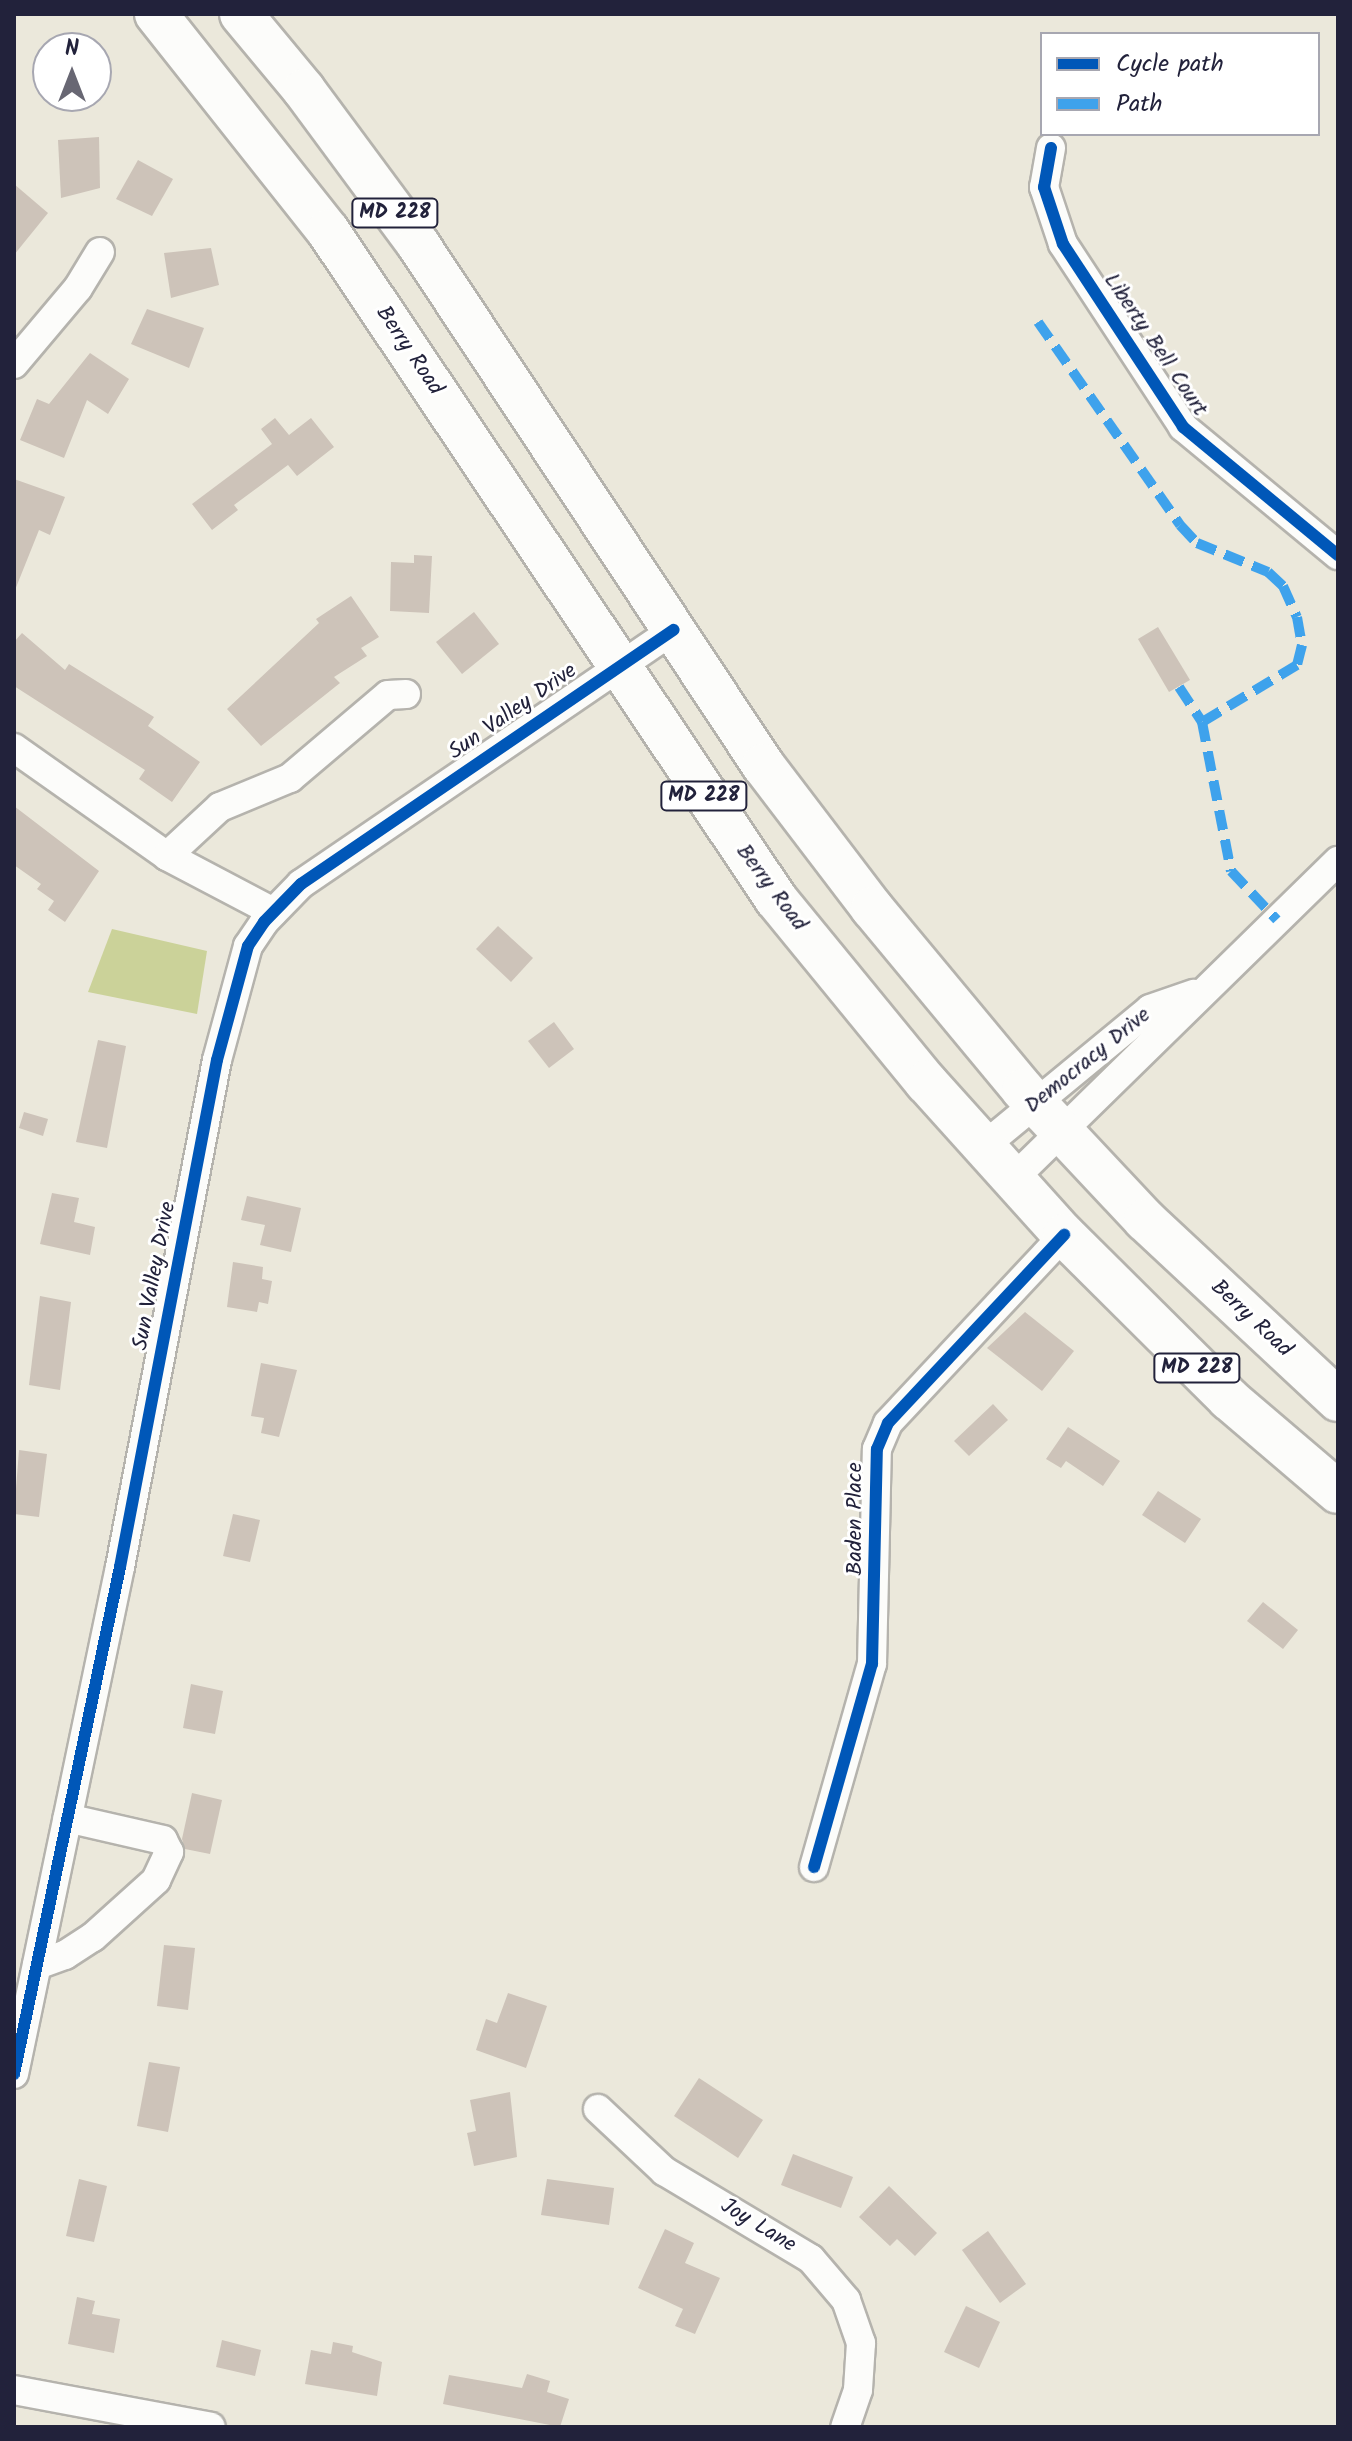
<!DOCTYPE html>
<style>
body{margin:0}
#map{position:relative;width:1352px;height:2441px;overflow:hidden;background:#ebe8db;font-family:Kalam,sans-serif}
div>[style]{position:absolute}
.green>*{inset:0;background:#cbd299}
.building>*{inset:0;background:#cdc3b9}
.roads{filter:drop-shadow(2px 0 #b5b3ad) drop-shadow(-2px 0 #b5b3ad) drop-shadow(0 2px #b5b3ad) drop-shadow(0 -2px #b5b3ad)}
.minor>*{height:28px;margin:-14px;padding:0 14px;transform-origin:14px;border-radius:14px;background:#fcfcfa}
.highway>*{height:42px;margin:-21px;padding:0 21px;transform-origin:21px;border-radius:21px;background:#fcfcfa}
.quiet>*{height:10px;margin-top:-5px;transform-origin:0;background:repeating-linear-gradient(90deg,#3ea2ec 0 20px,transparent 0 30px)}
.cycleway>*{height:12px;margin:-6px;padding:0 6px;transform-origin:6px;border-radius:6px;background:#0057b8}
span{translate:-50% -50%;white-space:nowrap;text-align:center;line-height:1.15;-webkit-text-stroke:6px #fff;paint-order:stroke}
.shield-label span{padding:2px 6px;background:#fff;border:2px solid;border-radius:6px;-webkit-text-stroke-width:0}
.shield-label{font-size:20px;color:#22223b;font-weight:700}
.street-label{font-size:22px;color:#22223b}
.frame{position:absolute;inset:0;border:16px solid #22223b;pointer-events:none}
.legend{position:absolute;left:1040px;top:32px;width:280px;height:104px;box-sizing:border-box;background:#fff;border:2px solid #a7a7b1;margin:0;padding:10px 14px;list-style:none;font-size:24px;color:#22223b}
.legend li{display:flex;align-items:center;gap:16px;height:40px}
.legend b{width:40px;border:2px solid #a7a7b1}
.north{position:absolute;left:32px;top:32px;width:80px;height:80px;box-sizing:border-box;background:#fff;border:2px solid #a7a7b1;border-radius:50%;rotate:0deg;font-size:22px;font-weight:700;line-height:32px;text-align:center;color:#22223b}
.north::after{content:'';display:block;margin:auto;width:28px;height:36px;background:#686773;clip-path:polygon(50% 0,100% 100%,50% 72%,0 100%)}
</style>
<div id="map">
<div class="green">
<div style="clip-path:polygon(112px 929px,207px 951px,197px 1014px,88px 992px)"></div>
</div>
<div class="building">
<div style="clip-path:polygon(99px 137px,100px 188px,61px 198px,58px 140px)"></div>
<div style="clip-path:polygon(138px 160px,173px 179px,152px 216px,116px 199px)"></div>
<div style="clip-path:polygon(14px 184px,48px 213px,14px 255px)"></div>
<div style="clip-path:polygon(211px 248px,219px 285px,171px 298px,164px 253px)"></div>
<div style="clip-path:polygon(147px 309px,204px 328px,189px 368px,131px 344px)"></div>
<div style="clip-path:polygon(90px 353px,129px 379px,108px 414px,87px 400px,64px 458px,20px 440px,37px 399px,49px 404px)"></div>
<div style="clip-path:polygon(275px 418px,289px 435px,311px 418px,334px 447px,297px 476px,288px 465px,234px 505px,238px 510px,212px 530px,192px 504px,272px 444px,261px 429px)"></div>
<div style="clip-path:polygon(14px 479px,65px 497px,50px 535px,39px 530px,15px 590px)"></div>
<div style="clip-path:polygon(414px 555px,432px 556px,429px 613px,390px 611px,391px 562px,414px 563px)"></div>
<div style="clip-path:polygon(351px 596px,379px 637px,361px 648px,367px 656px,334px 677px,340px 683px,261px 746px,227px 709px,319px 623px,316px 619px)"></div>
<div style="clip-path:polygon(474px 612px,499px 644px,462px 674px,436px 642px)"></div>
<div style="clip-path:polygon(1158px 627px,1190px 680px,1169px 692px,1138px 639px)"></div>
<div style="clip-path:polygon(22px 633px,65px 670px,69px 664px,154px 717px,148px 726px,200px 762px,172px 802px,139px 779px,145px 770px,14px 686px,14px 642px)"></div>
<div style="clip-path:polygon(14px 806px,99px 871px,65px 922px,48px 910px,54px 901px,37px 889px,41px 884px,14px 865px)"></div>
<div style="clip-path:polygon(498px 926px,533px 958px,511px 982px,476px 949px)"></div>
<div style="clip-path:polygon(554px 1022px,574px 1049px,549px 1068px,528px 1041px)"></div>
<div style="clip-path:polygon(98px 1040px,126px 1046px,107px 1148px,76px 1142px)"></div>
<div style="clip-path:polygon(24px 1112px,48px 1119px,43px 1136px,19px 1128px)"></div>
<div style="clip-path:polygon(52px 1193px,79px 1198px,74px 1222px,95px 1227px,90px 1255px,40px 1244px)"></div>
<div style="clip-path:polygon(247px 1196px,301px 1208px,291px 1252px,260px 1245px,265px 1225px,241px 1220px)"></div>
<div style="clip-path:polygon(233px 1262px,263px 1267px,262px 1279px,272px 1281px,268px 1304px,259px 1302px,257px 1312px,227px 1307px)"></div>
<div style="clip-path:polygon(40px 1296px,71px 1302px,60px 1390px,29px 1385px)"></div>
<div style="clip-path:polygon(1025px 1312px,1074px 1351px,1042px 1391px,987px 1348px)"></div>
<div style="clip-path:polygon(261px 1363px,297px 1370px,279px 1437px,261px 1433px,264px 1418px,251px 1416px)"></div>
<div style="clip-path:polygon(993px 1404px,1008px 1420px,969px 1456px,954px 1441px)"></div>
<div style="clip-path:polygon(1068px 1427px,1120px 1461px,1103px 1486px,1066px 1461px,1061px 1468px,1046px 1459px)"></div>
<div style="clip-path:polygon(19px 1450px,47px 1454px,39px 1517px,14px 1514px)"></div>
<div style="clip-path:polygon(1158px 1491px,1201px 1519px,1185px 1543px,1142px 1515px)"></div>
<div style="clip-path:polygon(233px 1514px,260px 1520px,250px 1562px,223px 1556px)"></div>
<div style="clip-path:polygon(1263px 1602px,1298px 1630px,1283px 1649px,1247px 1621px)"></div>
<div style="clip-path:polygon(191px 1684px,223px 1691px,215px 1734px,183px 1728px)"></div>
<div style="clip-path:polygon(192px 1793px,222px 1800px,210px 1854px,185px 1849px,182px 1839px)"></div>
<div style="clip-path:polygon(164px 1945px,195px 1948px,188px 2010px,157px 2006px)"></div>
<div style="clip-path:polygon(508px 1993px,547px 2006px,526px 2068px,476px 2050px,486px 2019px,497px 2023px)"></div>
<div style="clip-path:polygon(149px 2062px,180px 2067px,168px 2132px,137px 2126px)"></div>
<div style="clip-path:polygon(699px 2078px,763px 2120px,738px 2158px,674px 2116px)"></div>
<div style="clip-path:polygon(510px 2092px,517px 2157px,474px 2166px,467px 2133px,476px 2131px,470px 2100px)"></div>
<div style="clip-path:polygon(793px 2154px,853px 2177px,841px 2208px,781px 2185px)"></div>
<div style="clip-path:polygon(79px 2179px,107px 2186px,94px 2242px,66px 2236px)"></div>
<div style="clip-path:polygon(547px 2179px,614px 2188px,609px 2225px,541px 2215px)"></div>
<div style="clip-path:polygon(889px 2186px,937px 2233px,915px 2256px,897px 2239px,890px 2246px,859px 2217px)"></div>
<div style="clip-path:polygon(665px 2229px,694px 2243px,685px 2263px,720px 2278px,695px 2334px,675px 2326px,683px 2309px,638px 2288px)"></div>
<div style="clip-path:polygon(988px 2231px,1026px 2284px,1000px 2303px,962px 2250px)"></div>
<div style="clip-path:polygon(77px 2297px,95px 2301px,92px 2314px,120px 2319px,114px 2353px,68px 2344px)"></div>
<div style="clip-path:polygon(966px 2306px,1000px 2322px,979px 2368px,944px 2352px)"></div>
<div style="clip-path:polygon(222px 2340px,261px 2350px,255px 2376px,216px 2367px)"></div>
<div style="clip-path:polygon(333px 2342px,353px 2346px,352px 2352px,382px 2362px,377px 2396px,305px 2384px,311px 2350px,331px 2354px)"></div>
<div style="clip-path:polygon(527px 2374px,550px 2381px,547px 2392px,569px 2399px,560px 2427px,443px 2404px,449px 2375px,522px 2388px)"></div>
</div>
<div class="roads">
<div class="minor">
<div style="left:1051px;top:148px;width:40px;rotate:100deg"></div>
<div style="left:1044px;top:187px;width:60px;rotate:71.6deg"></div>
<div style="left:1063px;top:244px;width:219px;rotate:56.7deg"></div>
<div style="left:1183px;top:427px;width:201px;rotate:39.6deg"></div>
<div style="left:14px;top:364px;width:99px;rotate:-49.9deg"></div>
<div style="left:78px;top:288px;width:42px;rotate:-58.6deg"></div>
<div style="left:14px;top:748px;width:187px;rotate:35.2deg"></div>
<div style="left:167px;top:856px;width:120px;rotate:27.8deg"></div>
<div style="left:167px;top:856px;width:72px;rotate:-42.8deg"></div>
<div style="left:220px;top:807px;width:76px;rotate:-22.5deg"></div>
<div style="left:290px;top:778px;width:128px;rotate:-40.3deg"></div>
<div style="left:388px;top:695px;width:18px;rotate:-3deg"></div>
<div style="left:984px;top:1146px;width:215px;rotate:-39.5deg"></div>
<div style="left:1150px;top:1009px;width:46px;rotate:-19.2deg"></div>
<div style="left:1013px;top:1179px;width:455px;rotate:-44.4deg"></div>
<div style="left:814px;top:1867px;width:211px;rotate:-74.1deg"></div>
<div style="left:872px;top:1664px;width:215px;rotate:-88.7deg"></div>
<div style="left:877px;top:1449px;width:28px;rotate:-67deg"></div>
<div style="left:888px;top:1423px;width:258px;rotate:-46.9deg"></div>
<div style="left:37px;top:1965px;width:30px;rotate:-20deg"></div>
<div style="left:65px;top:1955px;width:33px;rotate:-33deg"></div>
<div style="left:93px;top:1937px;width:85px;rotate:-42.1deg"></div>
<div style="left:156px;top:1880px;width:31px;rotate:-65deg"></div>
<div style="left:169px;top:1852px;width:13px;rotate:-117deg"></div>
<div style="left:163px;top:1840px;width:98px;rotate:-167.1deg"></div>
<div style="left:14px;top:2074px;width:518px;rotate:-78.19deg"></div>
<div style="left:120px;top:1567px;width:516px;rotate:-79.17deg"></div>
<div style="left:217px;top:1060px;width:118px;rotate:-74.8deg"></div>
<div style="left:248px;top:946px;width:29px;rotate:-56deg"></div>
<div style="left:264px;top:922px;width:53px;rotate:-45.8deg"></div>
<div style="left:301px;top:884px;width:451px;rotate:-34.3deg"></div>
<div style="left:598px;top:2109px;width:91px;rotate:43.2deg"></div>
<div style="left:664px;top:2171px;width:171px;rotate:30.9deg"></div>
<div style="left:811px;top:2259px;width:54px;rotate:49.5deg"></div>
<div style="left:846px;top:2300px;width:46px;rotate:70.8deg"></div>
<div style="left:861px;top:2343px;width:47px;rotate:93.7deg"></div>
<div style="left:858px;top:2390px;width:39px;rotate:109deg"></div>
<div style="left:14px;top:2390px;width:200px;rotate:10.6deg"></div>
</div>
<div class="highway">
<div style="left:156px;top:14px;width:277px;rotate:51.6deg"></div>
<div style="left:328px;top:231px;width:804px;rotate:56.15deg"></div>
<div style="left:776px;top:899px;width:237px;rotate:50.7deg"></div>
<div style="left:926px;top:1082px;width:206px;rotate:48deg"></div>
<div style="left:1064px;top:1235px;width:233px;rotate:44.8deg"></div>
<div style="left:1229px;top:1399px;width:143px;rotate:40.5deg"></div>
<div style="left:241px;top:14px;width:99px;rotate:50.3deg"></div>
<div style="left:304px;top:90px;width:192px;rotate:53.5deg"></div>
<div style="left:418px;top:244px;width:625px;rotate:56.49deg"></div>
<div style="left:763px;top:765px;width:180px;rotate:52.7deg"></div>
<div style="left:872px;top:908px;width:236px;rotate:50.3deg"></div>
<div style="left:1023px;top:1090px;width:178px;rotate:46.8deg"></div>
<div style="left:1145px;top:1220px;width:264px;rotate:43deg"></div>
</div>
</div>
<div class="quiet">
<div style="left:1038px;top:322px;width:248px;rotate:55deg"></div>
<div style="left:1180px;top:525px;width:25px;rotate:47deg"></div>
<div style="left:1197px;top:543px;width:77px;rotate:22.2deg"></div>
<div style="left:1268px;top:572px;width:21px;rotate:43deg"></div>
<div style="left:1283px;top:586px;width:34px;rotate:66deg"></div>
<div style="left:1297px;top:617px;width:28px;rotate:80deg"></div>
<div style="left:1302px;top:645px;width:21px;rotate:104deg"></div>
<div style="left:1297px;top:665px;width:111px;rotate:149deg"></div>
<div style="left:1179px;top:687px;width:42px;rotate:56.7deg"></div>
<div style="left:1202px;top:722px;width:152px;rotate:79deg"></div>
<div style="left:1231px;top:871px;width:67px;rotate:46.8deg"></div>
</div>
<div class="cycleway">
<div style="left:1051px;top:148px;width:40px;rotate:100deg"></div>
<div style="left:1044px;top:187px;width:60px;rotate:71.6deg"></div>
<div style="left:1063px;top:244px;width:219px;rotate:56.7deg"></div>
<div style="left:1183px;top:427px;width:201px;rotate:39.6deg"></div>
<div style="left:814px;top:1867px;width:211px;rotate:-74.1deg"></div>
<div style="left:872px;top:1664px;width:215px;rotate:-88.7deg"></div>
<div style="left:877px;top:1449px;width:28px;rotate:-67deg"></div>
<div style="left:888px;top:1423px;width:258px;rotate:-46.9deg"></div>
<div style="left:14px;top:2074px;width:518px;rotate:-78.19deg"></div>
<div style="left:120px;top:1567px;width:516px;rotate:-79.17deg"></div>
<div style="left:217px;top:1060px;width:118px;rotate:-74.8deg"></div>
<div style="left:248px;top:946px;width:29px;rotate:-56deg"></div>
<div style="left:264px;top:922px;width:53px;rotate:-45.8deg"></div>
<div style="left:301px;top:884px;width:451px;rotate:-34.3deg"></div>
</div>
<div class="shield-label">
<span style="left:395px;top:213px">MD 228</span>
<span style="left:704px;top:796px">MD 228</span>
<span style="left:1197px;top:1368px">MD 228</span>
</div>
<div class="street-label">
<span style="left:1155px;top:345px;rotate:56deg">Liberty Bell Court</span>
<span style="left:409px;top:351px;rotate:56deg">Berry Road</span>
<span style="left:513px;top:712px;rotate:-35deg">Sun Valley Drive</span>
<span style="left:771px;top:888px;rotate:53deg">Berry Road</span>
<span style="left:1088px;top:1061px;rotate:-39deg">Democracy Drive</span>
<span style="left:155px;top:1276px;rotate:-79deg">Sun Valley Drive</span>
<span style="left:1251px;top:1319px;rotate:43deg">Berry Road</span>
<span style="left:856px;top:1519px;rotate:-90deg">Baden Place</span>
<span style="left:758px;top:2226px;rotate:31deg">Joy Lane</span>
</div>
<div class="frame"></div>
<ul class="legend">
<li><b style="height:10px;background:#0057b8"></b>Cycle path</li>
<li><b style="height:10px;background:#3ea2ec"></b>Path</li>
</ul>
<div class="north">N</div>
</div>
